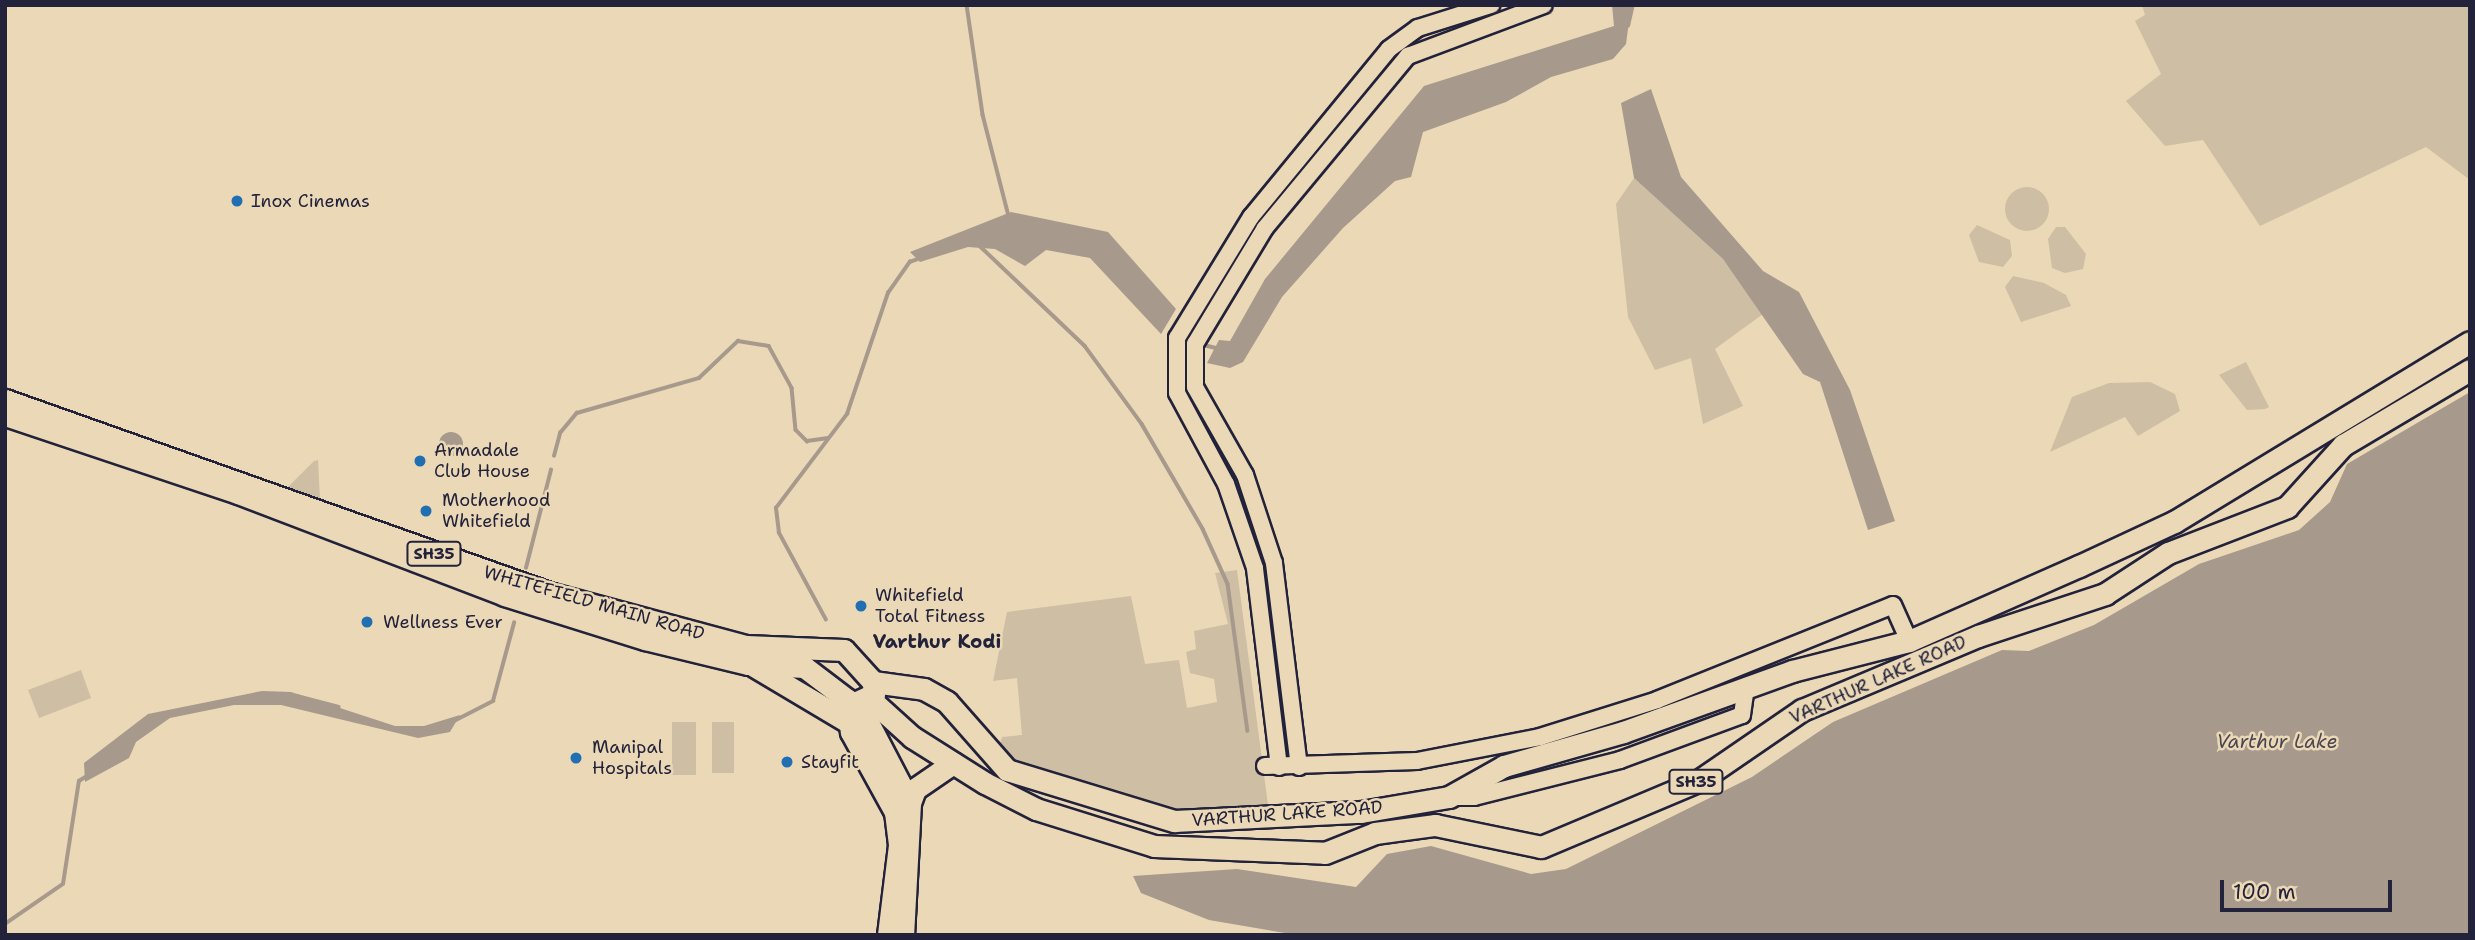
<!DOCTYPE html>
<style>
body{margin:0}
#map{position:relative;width:2475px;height:940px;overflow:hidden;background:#ebd8b6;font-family:"Shantell Sans",sans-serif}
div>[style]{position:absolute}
.green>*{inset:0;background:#cebea4}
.round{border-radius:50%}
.water>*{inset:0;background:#a7998c}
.stream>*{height:3.5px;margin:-1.75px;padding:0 1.75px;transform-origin:1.75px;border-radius:1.75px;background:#a7998c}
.roads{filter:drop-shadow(2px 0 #22223b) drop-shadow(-2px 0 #22223b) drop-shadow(0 2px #22223b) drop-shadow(0 -2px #22223b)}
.minor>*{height:16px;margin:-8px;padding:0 8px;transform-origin:8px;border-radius:8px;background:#ebd8b6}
.major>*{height:21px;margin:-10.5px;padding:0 10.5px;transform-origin:10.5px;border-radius:10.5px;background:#ebd8b6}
.dots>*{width:19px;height:19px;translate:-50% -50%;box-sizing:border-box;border:4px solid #ebd8b6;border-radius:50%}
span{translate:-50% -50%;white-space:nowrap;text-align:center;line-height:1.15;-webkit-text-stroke:5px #ebd8b6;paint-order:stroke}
.shield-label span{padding:2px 5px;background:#ebd8b6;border:2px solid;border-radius:5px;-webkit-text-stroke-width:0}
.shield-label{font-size:16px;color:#22223b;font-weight:700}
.poi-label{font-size:18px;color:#22223b}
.left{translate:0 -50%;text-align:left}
.street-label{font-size:18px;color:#22223b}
.neighbourhood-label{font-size:19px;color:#22223b;font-weight:700}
.water-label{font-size:19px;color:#4a4653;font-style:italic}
.frame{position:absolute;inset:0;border:7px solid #22223b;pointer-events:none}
.scale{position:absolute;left:2220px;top:880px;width:172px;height:32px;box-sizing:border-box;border:4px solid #22223b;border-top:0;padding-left:9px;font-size:21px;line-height:24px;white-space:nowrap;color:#22223b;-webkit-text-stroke:5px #ebd8b6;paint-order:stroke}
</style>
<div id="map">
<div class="green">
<div style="clip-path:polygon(2142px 5px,2470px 5px,2470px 180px,2426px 147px,2260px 226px,2203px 140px,2165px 146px,2126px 101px,2161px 74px,2135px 21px,2145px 15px)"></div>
<div style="clip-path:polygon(1634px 178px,1723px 259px,1763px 314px,1715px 349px,1743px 406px,1703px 424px,1691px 358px,1655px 370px,1628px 317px,1616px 204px)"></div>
<div class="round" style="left:2005px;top:187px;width:44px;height:44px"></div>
<div style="clip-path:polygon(1977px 225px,2010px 240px,2012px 256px,2003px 267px,1979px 262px,1969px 235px)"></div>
<div style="clip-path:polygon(2056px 227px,2065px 227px,2086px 254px,2083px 269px,2065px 273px,2052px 268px,2048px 239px)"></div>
<div style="clip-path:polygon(2013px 276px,2044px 283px,2066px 295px,2071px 306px,2021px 322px,2005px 287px)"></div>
<div style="clip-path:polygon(2246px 362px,2269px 407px,2265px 409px,2247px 410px,2219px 375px)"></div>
<div style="clip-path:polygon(2150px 382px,2175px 394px,2180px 411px,2138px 436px,2125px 417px,2050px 452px,2072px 397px,2109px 383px)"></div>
<div style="clip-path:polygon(318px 460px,320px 500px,287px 488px,314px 461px)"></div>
<div style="clip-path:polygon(1237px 570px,1268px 805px,1193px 813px,1108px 795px,996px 757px,1002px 737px,1022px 735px,1017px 678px,993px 681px,1007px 612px,1131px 596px,1145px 664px,1179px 660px,1187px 708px,1217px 702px,1214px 679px,1190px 673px,1186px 652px,1196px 649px,1194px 631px,1228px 624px,1215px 573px)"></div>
<div style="clip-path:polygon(81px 670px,91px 698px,39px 718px,28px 690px)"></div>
<div style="clip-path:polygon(672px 722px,696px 722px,696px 775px,672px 775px)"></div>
<div style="clip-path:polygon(712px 722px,734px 722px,734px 773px,712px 773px)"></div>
</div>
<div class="water">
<div style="clip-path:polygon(1612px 5px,1631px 6px,1626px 44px,1613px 59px,1551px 77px,1506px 102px,1423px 132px,1411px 177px,1395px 181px,1343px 228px,1282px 297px,1243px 362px,1230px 368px,1207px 363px,1219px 340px,1230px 341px,1265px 279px,1424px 86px,1614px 26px)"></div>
<div style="clip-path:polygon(1651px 89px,1681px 177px,1763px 271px,1799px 292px,1850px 390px,1895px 521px,1868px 530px,1820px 382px,1803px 374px,1723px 259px,1634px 178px,1621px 103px)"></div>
<div style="clip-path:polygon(1011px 212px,1108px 232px,1176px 309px,1161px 334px,1090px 258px,1046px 250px,1025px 266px,995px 249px,968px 247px,920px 262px,910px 252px)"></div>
<div style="clip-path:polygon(2470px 392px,2470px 935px,1297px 935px,1209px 920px,1141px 893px,1133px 876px,1237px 869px,1356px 887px,1387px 854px,1431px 846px,1531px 874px,1566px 869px,1752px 777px,1833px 722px,2002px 650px,2029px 651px,2094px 625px,2199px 564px,2299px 530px,2330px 502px,2347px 464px)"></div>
<div class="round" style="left:439px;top:432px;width:24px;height:24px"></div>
<div style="clip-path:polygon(262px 691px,291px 692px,395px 726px,424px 726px,460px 715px,450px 732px,418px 738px,281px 705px,234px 705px,170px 718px,136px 742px,129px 758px,85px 782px,84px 763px,148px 714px)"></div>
</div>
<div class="stream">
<div style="left:967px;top:5px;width:111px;rotate:81.7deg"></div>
<div style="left:983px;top:115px;width:104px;rotate:75.6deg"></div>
<div style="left:1628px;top:26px;width:22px;rotate:-77deg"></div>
<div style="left:980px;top:246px;width:145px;rotate:43.6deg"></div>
<div style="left:1085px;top:346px;width:97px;rotate:53.8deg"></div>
<div style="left:1142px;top:424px;width:121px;rotate:59.8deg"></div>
<div style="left:1203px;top:529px;width:60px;rotate:65.6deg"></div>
<div style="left:1228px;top:584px;width:148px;rotate:82.3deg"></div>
<div style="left:1200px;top:344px;width:16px;rotate:14deg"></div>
<div style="left:554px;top:456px;width:24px;rotate:-75deg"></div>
<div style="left:560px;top:433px;width:26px;rotate:-50deg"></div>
<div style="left:577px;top:413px;width:127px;rotate:-16deg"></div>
<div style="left:699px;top:378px;width:54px;rotate:-43.5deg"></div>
<div style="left:738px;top:341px;width:31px;rotate:9deg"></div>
<div style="left:769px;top:346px;width:48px;rotate:61.3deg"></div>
<div style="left:792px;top:388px;width:42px;rotate:84.6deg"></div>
<div style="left:796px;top:430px;width:16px;rotate:45deg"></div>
<div style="left:807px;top:441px;width:21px;rotate:-8deg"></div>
<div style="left:526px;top:568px;width:101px;rotate:-75.7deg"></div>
<div style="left:826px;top:620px;width:99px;rotate:-118.4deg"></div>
<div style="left:779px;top:533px;width:25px;rotate:-97deg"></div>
<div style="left:776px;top:508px;width:118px;rotate:-52.9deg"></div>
<div style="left:847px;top:414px;width:128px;rotate:-71.3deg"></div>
<div style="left:888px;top:293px;width:38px;rotate:-55deg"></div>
<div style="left:910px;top:262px;width:12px;rotate:-20deg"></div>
<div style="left:297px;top:696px;width:43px;rotate:14.7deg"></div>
<div style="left:454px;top:721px;width:44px;rotate:-27.1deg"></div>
<div style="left:493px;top:701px;width:81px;rotate:-74.9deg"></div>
<div style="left:5px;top:924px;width:70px;rotate:-34.6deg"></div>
<div style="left:63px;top:884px;width:104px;rotate:-81.2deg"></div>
<div style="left:79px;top:781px;width:9px;rotate:-32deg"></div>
</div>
<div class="roads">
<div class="minor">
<div style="left:1265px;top:766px;width:152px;rotate:-1.9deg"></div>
<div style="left:1417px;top:761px;width:125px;rotate:-11deg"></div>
<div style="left:1540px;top:737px;width:123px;rotate:-17.5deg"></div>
<div style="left:1657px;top:700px;width:254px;rotate:-21.9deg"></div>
<div style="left:1893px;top:605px;width:39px;rotate:66deg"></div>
<div style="left:1279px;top:767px;width:200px;rotate:-96.9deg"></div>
<div style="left:1255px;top:568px;width:89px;rotate:-109deg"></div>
<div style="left:1226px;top:484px;width:103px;rotate:-118.3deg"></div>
<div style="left:1177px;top:393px;width:55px;rotate:-90deg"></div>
<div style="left:1177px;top:338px;width:142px;rotate:-58.6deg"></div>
<div style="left:1251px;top:217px;width:217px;rotate:-50.6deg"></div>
<div style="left:1389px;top:49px;width:36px;rotate:-36deg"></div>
<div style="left:1418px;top:28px;width:77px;rotate:-17.5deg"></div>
<div style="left:1299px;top:767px;width:206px;rotate:-97deg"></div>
<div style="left:1274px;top:563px;width:93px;rotate:-108.2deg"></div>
<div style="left:1245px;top:475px;width:101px;rotate:-119.6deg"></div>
<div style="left:1195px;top:387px;width:43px;rotate:-90deg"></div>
<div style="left:1195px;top:344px;width:135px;rotate:-58.9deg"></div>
<div style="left:1265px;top:228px;width:224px;rotate:-50.3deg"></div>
<div style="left:1408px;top:56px;width:145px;rotate:-20.6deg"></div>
<div style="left:1452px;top:797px;width:22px"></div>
<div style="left:1474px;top:797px;width:151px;rotate:-14.2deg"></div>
<div style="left:1620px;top:760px;width:130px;rotate:-20.2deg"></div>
<div style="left:1742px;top:715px;width:27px;rotate:-82deg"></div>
</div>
<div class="major">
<div style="left:5px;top:400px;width:580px;rotate:19.53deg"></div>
<div style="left:552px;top:594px;width:201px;rotate:15deg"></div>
<div style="left:746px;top:646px;width:98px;rotate:2.3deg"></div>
<div style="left:844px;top:650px;width:43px;rotate:47.8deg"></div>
<div style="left:873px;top:682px;width:12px;rotate:85deg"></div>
<div style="left:874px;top:694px;width:23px;rotate:155deg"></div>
<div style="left:853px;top:704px;width:61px;rotate:-142.9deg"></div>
<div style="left:804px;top:667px;width:56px;rotate:-176.9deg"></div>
<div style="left:748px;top:664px;width:106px;rotate:-166.4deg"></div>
<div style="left:645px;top:639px;width:147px;rotate:-162.6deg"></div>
<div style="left:505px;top:595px;width:286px;rotate:-159.1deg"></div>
<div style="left:238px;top:493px;width:246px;rotate:-161.5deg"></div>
<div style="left:754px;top:666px;width:109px;rotate:30.8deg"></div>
<div style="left:873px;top:682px;width:51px;rotate:7.8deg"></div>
<div style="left:924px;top:689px;width:26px;rotate:29deg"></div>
<div style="left:947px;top:702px;width:91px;rotate:48.6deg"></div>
<div style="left:1007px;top:770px;width:175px;rotate:17deg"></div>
<div style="left:1174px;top:821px;width:187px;rotate:-2.8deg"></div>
<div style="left:1361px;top:812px;width:89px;rotate:-9.7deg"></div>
<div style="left:1449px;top:797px;width:63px;rotate:-29.4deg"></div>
<div style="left:1504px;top:766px;width:124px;rotate:-15.9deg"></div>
<div style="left:1623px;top:732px;width:180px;rotate:-19.8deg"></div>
<div style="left:1792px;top:671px;width:121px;rotate:-14.4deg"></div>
<div style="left:1909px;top:641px;width:186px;rotate:-23.8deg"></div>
<div style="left:2079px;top:566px;width:105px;rotate:-24.9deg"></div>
<div style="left:2174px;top:522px;width:346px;rotate:-31.3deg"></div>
<div style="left:870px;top:699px;width:57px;rotate:42.1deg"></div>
<div style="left:912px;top:737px;width:86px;rotate:32.2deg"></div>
<div style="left:985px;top:783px;width:57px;rotate:27deg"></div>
<div style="left:1036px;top:809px;width:124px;rotate:17.4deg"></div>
<div style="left:1154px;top:846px;width:171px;rotate:2.3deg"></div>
<div style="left:1325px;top:853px;width:54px;rotate:-21.8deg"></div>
<div style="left:1375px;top:833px;width:61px;rotate:-7.6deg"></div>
<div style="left:1435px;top:825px;width:108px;rotate:11.7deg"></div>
<div style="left:1541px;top:847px;width:173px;rotate:-22.8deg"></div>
<div style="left:1700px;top:780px;width:124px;rotate:-34.5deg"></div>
<div style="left:1802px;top:710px;width:191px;rotate:-22.8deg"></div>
<div style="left:1978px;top:636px;width:134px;rotate:-18.3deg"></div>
<div style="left:2105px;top:594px;width:75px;rotate:-33.1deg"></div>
<div style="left:2168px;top:553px;width:128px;rotate:-21.1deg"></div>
<div style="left:2287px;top:507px;width:84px;rotate:-47.9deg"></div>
<div style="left:2343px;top:445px;width:147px;rotate:-30.6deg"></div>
<div style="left:848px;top:700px;width:32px;rotate:85deg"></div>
<div style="left:851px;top:732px;width:91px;rotate:61.2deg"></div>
<div style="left:895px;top:812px;width:33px;rotate:83deg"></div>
<div style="left:899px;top:845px;width:91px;rotate:97deg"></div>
<div style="left:859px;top:705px;width:110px;rotate:62.5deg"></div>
<div style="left:910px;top:803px;width:132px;rotate:93deg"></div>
<div style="left:910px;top:803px;width:15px;rotate:-70deg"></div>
<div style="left:915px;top:789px;width:46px;rotate:-34.4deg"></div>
</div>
</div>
<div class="dots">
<div style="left:237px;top:201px;background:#1f6fb2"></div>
<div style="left:420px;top:461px;background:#1f6fb2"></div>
<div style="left:426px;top:511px;background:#1f6fb2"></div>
<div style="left:861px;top:606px;background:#1f6fb2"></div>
<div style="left:367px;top:622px;background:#1f6fb2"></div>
<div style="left:576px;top:758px;background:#1f6fb2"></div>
<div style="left:787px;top:762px;background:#1f6fb2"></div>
</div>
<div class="shield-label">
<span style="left:434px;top:554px">SH35</span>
<span style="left:1696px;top:782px">SH35</span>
</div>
<div class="poi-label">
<span class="left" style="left:251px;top:201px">Inox Cinemas</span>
<span class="left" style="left:434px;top:461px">Armadale<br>Club House</span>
<span class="left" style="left:442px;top:511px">Motherhood<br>Whitefield</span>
<span class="left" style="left:875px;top:606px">Whitefield<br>Total Fitness</span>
<span class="left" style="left:383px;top:622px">Wellness Ever</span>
<span class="left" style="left:592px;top:758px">Manipal<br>Hospitals</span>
<span class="left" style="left:801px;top:762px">Stayfit</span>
</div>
<div class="street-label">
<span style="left:594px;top:603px;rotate:16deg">WHITEFIELD MAIN ROAD</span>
<span style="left:1878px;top:680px;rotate:-24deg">VARTHUR LAKE ROAD</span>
<span style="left:1287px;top:814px;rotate:-4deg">VARTHUR LAKE ROAD</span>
</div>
<div class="neighbourhood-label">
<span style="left:937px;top:642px">Varthur Kodi</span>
</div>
<div class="water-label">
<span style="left:2277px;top:742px">Varthur Lake</span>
</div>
<div class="frame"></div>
<div class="scale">100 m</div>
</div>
